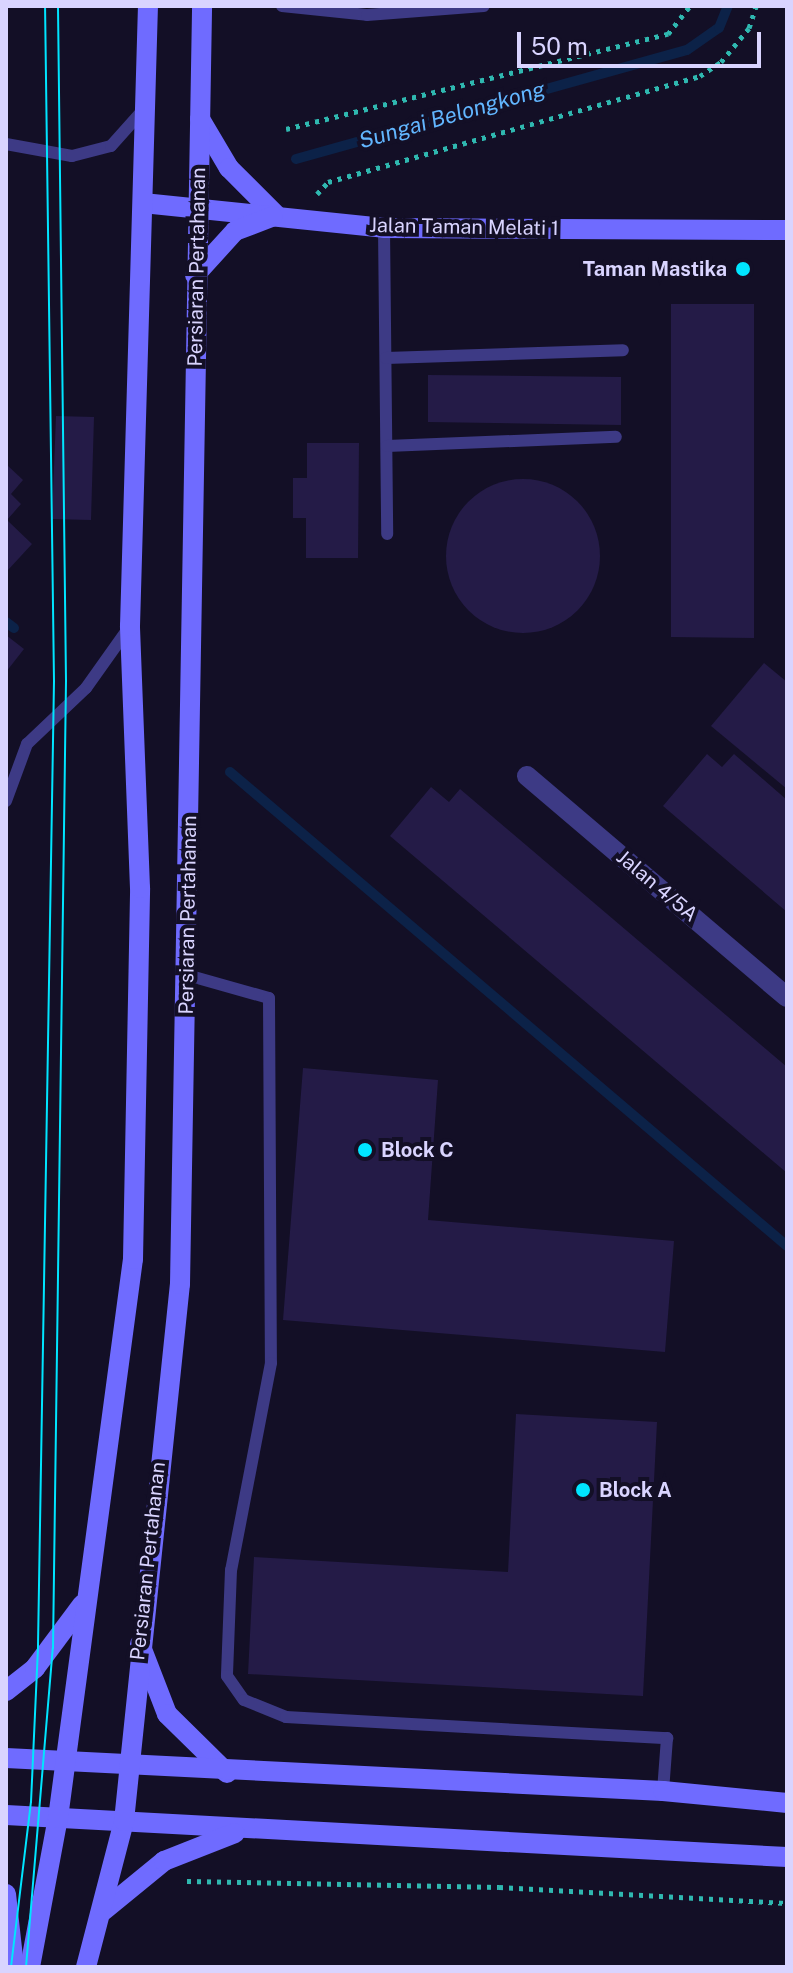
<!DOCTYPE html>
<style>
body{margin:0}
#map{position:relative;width:793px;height:1973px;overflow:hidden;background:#130f26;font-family:"Public Sans",sans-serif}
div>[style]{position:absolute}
.stream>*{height:10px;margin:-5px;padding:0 5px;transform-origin:5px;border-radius:5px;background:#0c2248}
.building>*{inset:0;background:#241b47}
.round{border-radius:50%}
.path>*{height:5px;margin-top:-2.5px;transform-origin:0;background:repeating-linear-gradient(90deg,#2fb8b0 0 4px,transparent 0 10px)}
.lane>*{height:12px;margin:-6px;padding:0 6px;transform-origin:6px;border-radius:6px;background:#3d3a85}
.street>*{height:20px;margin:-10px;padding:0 10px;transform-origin:10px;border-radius:10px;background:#3d3a85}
.secondary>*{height:20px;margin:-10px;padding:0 10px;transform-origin:10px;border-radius:10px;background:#6f6bff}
.tram>*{height:2px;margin:-1px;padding:0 1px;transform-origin:1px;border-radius:1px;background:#00e5ff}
.dots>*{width:22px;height:22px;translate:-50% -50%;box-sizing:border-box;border:4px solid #130f26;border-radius:50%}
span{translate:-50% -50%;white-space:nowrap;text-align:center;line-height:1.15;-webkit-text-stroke:8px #130f26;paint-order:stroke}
.street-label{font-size:20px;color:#d9d4ff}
.poi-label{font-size:20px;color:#d9d4ff;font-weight:700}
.right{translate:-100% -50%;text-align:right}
.left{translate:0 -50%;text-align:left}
.water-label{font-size:22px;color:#62b6ff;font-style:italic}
.frame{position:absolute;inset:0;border:8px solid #d9d4ff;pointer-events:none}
.scale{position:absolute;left:517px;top:32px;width:244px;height:36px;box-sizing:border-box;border:4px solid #d9d4ff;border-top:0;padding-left:10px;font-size:24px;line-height:28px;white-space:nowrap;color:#d9d4ff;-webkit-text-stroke:6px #130f26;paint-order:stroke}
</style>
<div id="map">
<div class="stream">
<div style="left:296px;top:159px;width:406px;rotate:-15.6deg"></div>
<div style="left:687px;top:50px;width:39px;rotate:-35deg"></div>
<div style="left:719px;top:28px;width:24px;rotate:-68deg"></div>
<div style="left:6px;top:622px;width:10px;rotate:37deg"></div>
<div style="left:230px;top:772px;width:731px;rotate:40.4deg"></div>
</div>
<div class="building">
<div style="clip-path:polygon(671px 304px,754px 304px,754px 638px,671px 637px)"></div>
<div style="clip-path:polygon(428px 375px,621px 377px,621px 425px,428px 422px)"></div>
<div style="clip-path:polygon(56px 416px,94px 417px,91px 520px,52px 519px)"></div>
<div style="clip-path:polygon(307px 443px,359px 443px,358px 558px,306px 558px,306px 518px,293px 518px,293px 478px,307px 478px)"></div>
<div style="clip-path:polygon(6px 464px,23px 480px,11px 494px,21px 504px,7px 520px,32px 544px,8px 570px,6px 568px)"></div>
<div class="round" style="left:446px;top:479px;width:154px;height:154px"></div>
<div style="clip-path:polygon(6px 635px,24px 649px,6px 672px)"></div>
<div style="clip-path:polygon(764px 663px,787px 682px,787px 789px,711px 726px)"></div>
<div style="clip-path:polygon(707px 754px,722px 767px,734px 754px,787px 800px,787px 912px,663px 806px)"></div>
<div style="clip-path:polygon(431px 787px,449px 802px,460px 789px,787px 1067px,787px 1173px,390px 836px)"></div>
<div style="clip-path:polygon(303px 1068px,438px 1080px,428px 1220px,674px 1241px,665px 1352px,283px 1320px)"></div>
<div style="clip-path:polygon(516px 1414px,657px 1422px,643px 1696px,248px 1674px,254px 1557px,508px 1572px)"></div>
</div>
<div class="path">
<div style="left:286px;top:129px;width:394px;rotate:-14deg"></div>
<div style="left:668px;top:34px;width:36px;rotate:-52deg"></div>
<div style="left:317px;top:194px;width:16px;rotate:-47deg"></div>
<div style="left:328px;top:182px;width:387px;rotate:-15.9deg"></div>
<div style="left:700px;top:76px;width:25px;rotate:-34deg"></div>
<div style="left:721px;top:62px;width:44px;rotate:-50.5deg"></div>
<div style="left:749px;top:28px;width:23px;rotate:-72deg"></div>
<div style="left:187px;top:1881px;width:312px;rotate:1.1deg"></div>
<div style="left:499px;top:1887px;width:288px;rotate:3.2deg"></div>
</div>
<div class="lane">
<div style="left:282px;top:6px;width:85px;rotate:6deg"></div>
<div style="left:367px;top:15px;width:117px;rotate:-4.4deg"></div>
<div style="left:6px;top:144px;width:67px;rotate:10.3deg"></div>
<div style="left:72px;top:156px;width:40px;rotate:-14.4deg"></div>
<div style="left:111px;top:146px;width:50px;rotate:-48.3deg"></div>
<div style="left:384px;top:228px;width:306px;rotate:89.4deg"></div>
<div style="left:386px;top:358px;width:237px;rotate:-1.9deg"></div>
<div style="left:387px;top:446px;width:229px;rotate:-2.3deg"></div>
<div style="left:6px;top:801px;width:61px;rotate:-69.8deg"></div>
<div style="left:27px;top:744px;width:81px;rotate:-43.5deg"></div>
<div style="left:86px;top:688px;width:76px;rotate:-54.6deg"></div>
<div style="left:187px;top:975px;width:85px;rotate:15.7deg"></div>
<div style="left:269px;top:998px;width:365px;rotate:89.7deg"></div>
<div style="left:271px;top:1363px;width:211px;rotate:100.9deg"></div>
<div style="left:231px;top:1570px;width:106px;rotate:92.2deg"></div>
<div style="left:227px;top:1676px;width:29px;rotate:55deg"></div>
<div style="left:244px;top:1700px;width:45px;rotate:22deg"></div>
<div style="left:286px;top:1717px;width:382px;rotate:3.2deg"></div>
<div style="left:667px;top:1738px;width:53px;rotate:94.3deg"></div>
</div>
<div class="street">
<div style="left:527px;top:776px;width:341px;rotate:40.4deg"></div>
</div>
<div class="secondary">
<div style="left:200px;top:119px;width:57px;rotate:59.4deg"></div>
<div style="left:229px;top:168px;width:66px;rotate:45deg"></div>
<div style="left:143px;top:203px;width:242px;rotate:5.9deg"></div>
<div style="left:384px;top:228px;width:403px;rotate:0.3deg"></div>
<div style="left:195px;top:275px;width:59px;rotate:-47.7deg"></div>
<div style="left:235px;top:231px;width:40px;rotate:-21deg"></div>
<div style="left:140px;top:1644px;width:75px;rotate:68.9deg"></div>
<div style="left:167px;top:1714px;width:84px;rotate:44.5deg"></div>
<div style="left:6px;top:1691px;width:37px;rotate:-38deg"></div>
<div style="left:35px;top:1668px;width:79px;rotate:-53.3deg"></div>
<div style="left:6px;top:1758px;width:658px;rotate:2.88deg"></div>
<div style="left:663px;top:1791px;width:125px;rotate:5.5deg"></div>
<div style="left:6px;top:1815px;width:782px;rotate:3.08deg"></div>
<div style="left:6px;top:1894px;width:73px;rotate:83.7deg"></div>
<div style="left:103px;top:1911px;width:79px;rotate:-39.3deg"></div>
<div style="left:164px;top:1861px;width:76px;rotate:-21.5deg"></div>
<div style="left:30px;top:1967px;width:152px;rotate:-79.4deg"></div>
<div style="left:58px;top:1818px;width:564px;rotate:-82.36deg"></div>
<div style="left:133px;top:1259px;width:371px;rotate:-88.9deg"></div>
<div style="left:140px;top:888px;width:262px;rotate:-92.2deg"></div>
<div style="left:130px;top:626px;width:620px;rotate:-88.34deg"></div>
<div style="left:86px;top:1967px;width:151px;rotate:-75.4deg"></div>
<div style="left:124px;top:1821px;width:540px;rotate:-84.05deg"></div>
<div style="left:180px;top:1284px;width:1278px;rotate:-89.01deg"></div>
</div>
<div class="tram">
<div style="left:11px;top:1967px;width:166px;rotate:-83.1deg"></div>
<div style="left:31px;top:1802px;width:156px;rotate:-87.4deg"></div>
<div style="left:38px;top:1646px;width:965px;rotate:-89.05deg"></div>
<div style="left:54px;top:681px;width:675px;rotate:-90.76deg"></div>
<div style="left:26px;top:1967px;width:320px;rotate:-85.2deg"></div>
<div style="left:53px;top:1648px;width:967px;rotate:-89.23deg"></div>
<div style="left:66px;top:681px;width:675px;rotate:-90.68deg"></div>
</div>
<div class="dots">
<div style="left:743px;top:269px;background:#00e5ff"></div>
<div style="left:365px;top:1150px;background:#00e5ff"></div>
<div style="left:583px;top:1490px;background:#00e5ff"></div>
</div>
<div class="street-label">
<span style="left:464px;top:227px;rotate:1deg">Jalan Taman Melati 1</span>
<span style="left:197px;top:267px;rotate:-89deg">Persiaran Pertahanan</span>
<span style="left:657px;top:886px;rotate:40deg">Jalan 4/5A</span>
<span style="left:188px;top:915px;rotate:-89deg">Persiaran Pertahanan</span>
<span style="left:148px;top:1561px;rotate:-84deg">Persiaran Pertahanan</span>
</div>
<div class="poi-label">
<span class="right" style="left:727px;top:269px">Taman Mastika</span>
<span class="left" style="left:381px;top:1150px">Block C</span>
<span class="left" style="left:599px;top:1490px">Block A</span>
</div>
<div class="water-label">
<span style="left:452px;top:115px;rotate:-16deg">Sungai Belongkong</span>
</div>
<div class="frame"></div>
<div class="scale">50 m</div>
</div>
